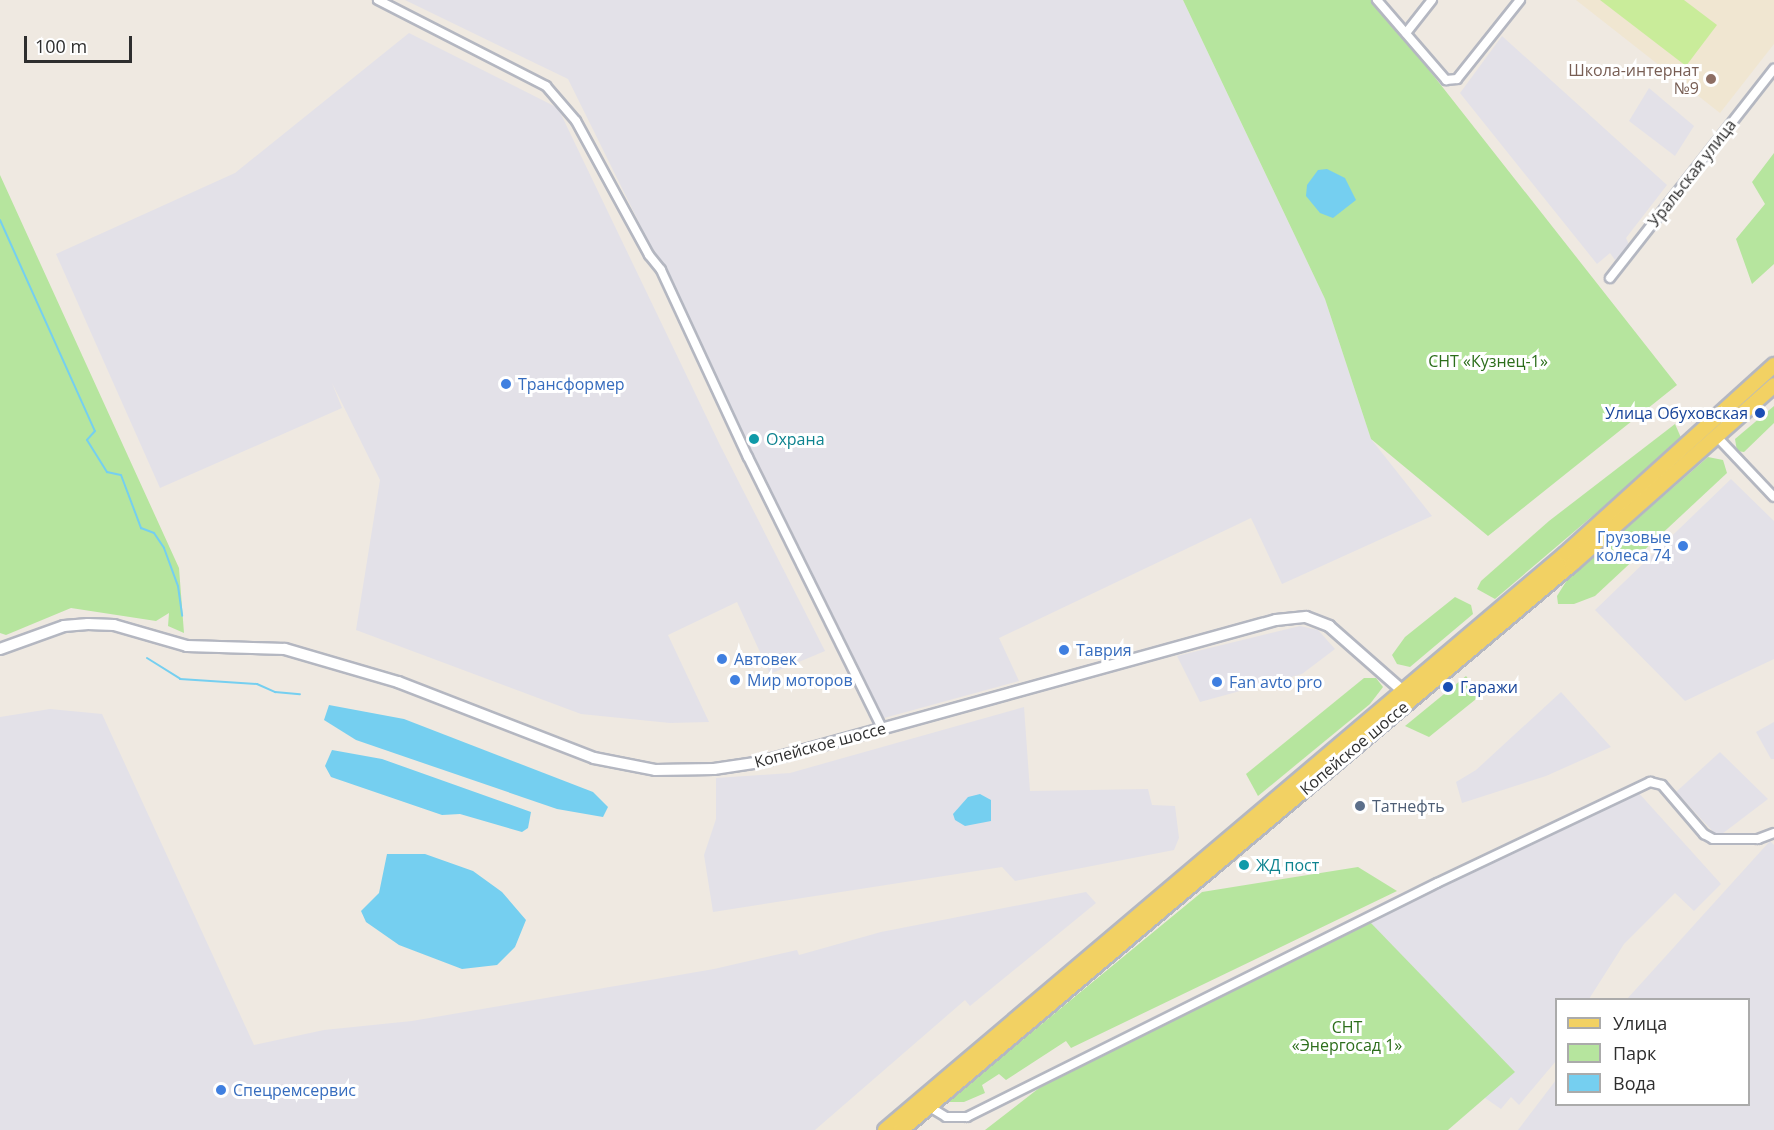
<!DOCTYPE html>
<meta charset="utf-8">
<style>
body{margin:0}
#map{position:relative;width:1774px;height:1130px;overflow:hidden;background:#efe9e1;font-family:"Open Sans",sans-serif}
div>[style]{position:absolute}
.industrial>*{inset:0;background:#e3e1e8}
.education>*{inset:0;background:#f0e6d1}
.green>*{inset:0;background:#b6e59e}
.pitch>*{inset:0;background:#c9ec9a}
.water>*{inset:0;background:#75cff0}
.stream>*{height:2px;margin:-1px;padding:0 1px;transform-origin:1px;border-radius:1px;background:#75cff0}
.roads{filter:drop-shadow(2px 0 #b4b7c1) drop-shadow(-2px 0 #b4b7c1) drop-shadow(0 2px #b4b7c1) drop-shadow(0 -2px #b4b7c1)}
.minor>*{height:8px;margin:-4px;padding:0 4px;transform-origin:4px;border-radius:4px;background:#fff}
.tertiary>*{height:10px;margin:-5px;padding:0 5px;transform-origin:5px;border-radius:5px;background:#fff}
.primary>*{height:14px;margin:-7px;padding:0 7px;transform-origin:7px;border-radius:7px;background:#f2d163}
.dots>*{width:16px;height:16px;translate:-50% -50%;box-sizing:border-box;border:3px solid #fff;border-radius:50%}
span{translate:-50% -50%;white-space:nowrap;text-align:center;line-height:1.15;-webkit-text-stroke:6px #fff;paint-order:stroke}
.education-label{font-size:16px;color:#785e54}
.right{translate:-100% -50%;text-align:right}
.street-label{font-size:16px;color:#2e2e2e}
.park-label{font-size:16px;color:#2c6e1b}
.shop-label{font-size:16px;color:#366cbe}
.left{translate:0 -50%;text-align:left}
.transit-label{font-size:16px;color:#164399}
.culture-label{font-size:16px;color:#0d838f}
.service-label{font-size:16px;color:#4e5e75}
.legend{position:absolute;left:1555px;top:998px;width:195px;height:108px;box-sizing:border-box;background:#fff;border:2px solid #ababab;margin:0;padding:8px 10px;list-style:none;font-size:18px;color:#2e2e2e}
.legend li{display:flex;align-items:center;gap:12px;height:30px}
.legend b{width:30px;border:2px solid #ababab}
.scale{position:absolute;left:24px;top:36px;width:108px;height:27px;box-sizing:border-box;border:3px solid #2e2e2e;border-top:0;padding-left:8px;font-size:18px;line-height:21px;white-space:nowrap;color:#2e2e2e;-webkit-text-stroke:4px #fff;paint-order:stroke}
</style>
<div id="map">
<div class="industrial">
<div style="clip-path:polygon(405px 0,1183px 0,1325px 299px,1371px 439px,1432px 516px,1282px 584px,1251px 518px,999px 638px,1019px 681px,884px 718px,568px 79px)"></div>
<div style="clip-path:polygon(409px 33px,558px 108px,720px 445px,825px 651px,770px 674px,737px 602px,668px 635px,709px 722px,670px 723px,581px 714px,356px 630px,380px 480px,332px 383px,342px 408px,160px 488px,56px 254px,235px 173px)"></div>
<div style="clip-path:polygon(1502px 36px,1667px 185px,1626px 238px,1630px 247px,1615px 260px,1610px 253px,1597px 264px,1460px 93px)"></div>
<div style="clip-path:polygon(1649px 88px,1694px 126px,1675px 156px,1629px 121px)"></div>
<div style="clip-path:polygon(1731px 479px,1774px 521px,1774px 659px,1685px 701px,1595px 610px)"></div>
<div style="clip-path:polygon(1300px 626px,1318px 630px,1335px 649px,1302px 674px,1200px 702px,1177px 656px)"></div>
<div style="clip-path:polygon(1561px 692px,1611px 747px,1546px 776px,1462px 803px,1456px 782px,1476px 770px)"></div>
<div style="clip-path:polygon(1024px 707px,1030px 791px,1148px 789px,1152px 805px,1175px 806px,1179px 838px,1174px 850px,1015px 881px,1002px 867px,713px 912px,704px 855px,716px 819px,716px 778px,790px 773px)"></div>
<div style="clip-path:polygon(50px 709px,102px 714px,254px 1045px,324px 1030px,412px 1021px,714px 969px,797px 950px,799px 955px,881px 932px,1086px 892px,1096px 903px,970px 1006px,965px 1000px,815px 1130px,0 1130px,0 717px)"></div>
<div style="clip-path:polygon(1774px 722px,1774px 759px,1771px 759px,1756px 732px)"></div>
<div style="clip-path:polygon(1720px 752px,1768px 799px,1718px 837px,1676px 792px)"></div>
<div style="clip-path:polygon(1637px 791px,1721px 884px,1694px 911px,1675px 893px,1624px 944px,1589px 999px,1556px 1000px,1556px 1061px,1519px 1105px,1511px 1097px,1501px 1109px,1485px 1098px,1369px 920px)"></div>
<div style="clip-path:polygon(1770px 841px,1774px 845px,1774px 1130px,1518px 1130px,1556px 1080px,1556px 1104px,1748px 1104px,1748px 1000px,1627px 999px)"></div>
</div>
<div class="education">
<div style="clip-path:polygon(1576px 0,1774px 0,1774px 44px,1720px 113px)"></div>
</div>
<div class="green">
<div style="clip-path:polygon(1183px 0,1374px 0,1677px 385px,1488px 536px,1371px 439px,1325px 299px)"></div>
<div style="clip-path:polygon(1774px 153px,1774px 264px,1752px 284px,1736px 239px,1765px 204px,1752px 182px)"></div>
<div style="clip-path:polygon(0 175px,179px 568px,184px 633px,168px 626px,169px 613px,156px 621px,71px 608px,6px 635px,0 633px)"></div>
<div style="clip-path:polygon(1774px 406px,1774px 423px,1744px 452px,1737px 451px,1735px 439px)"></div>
<div style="clip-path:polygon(1675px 424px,1682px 440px,1495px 599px,1477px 589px,1481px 581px,1549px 521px)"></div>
<div style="clip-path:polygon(1708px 457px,1723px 460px,1727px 473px,1595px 596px,1574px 604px,1558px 604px,1557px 596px,1567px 580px)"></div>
<div style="clip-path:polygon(1455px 597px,1471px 605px,1473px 614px,1410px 667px,1397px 664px,1392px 655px,1405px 637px)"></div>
<div style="clip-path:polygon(1466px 676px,1481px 695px,1429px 737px,1405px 726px)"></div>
<div style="clip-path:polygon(1364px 678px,1376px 678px,1383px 687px,1370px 704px,1258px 796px,1246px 774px)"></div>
<div style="clip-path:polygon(1358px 867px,1397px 891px,1071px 1048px,1066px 1041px,1006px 1080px,999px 1074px,982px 1085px,985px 1093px,964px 1102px,947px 1102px,1202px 892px)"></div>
<div style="clip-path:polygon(1369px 921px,1515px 1072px,1448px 1130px,985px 1130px,1061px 1071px)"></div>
</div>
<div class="pitch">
<div style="clip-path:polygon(1600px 0,1684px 0,1717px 25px,1686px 66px)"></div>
</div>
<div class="water">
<div style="clip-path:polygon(1327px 169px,1345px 178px,1356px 200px,1333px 218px,1320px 213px,1306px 196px,1307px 185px,1318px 170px)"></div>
<div style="clip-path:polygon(329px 705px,404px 719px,593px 792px,608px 807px,603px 817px,557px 809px,356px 740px,324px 720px)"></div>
<div style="clip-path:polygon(332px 750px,382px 759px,531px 812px,528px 828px,522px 832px,460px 814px,442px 815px,331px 777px,325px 766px)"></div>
<div style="clip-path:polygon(980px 794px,991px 800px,991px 821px,965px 826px,955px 820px,953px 814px,968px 797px)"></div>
<div style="clip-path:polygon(387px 854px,425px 854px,473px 871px,502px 892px,526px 920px,515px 947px,497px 965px,462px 969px,399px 945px,366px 922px,361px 911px,379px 893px)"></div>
</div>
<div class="stream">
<div style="left:0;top:220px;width:231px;rotate:65.8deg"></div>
<div style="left:95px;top:431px;width:12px;rotate:132deg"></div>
<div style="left:87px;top:440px;width:38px;rotate:58deg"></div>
<div style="left:107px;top:472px;width:14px;rotate:12deg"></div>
<div style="left:121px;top:475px;width:57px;rotate:69.3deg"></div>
<div style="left:141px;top:528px;width:14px;rotate:21deg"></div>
<div style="left:154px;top:533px;width:18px;rotate:56deg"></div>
<div style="left:164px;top:548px;width:40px;rotate:69.8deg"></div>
<div style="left:178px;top:586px;width:30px;rotate:82deg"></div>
<div style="left:147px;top:658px;width:39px;rotate:32deg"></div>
<div style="left:180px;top:679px;width:77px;rotate:3.7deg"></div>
<div style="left:257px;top:684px;width:20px;rotate:24deg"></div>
<div style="left:275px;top:692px;width:25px;rotate:5deg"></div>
</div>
<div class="roads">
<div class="minor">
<div style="left:378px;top:0;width:189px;rotate:27.1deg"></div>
<div style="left:546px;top:86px;width:46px;rotate:49.4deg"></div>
<div style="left:576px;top:121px;width:153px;rotate:61.4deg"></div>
<div style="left:649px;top:255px;width:19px;rotate:51deg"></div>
<div style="left:661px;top:270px;width:206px;rotate:65.1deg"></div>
<div style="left:748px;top:457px;width:302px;rotate:63.7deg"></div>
<div style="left:1377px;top:0;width:106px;rotate:49.2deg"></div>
<div style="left:1446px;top:80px;width:11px;rotate:-5deg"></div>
<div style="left:1457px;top:79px;width:101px;rotate:-51.4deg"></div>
<div style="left:1406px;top:33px;width:42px;rotate:-51.8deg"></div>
<div style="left:1610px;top:278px;width:266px;rotate:-51.9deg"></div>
<div style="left:1718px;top:438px;width:81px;rotate:46.5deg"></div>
<div style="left:928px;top:1106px;width:21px;rotate:31deg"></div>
<div style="left:946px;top:1117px;width:21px"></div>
<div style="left:967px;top:1117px;width:525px;rotate:-26.47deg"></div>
<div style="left:1437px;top:883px;width:236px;rotate:-25.4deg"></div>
<div style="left:1650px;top:782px;width:12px;rotate:14deg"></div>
<div style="left:1662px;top:785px;width:65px;rotate:49.4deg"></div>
<div style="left:1704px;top:834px;width:10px;rotate:29deg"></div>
<div style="left:1713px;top:839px;width:45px"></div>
<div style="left:1758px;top:839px;width:17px;rotate:-21deg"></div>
</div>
<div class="tertiary">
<div style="left:0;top:649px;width:68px;rotate:-19.8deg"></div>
<div style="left:64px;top:626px;width:24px;rotate:-5deg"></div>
<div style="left:88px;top:624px;width:26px;rotate:2deg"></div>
<div style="left:114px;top:625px;width:76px;rotate:16deg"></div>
<div style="left:187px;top:646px;width:98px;rotate:1.8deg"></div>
<div style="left:285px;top:649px;width:118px;rotate:16.3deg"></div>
<div style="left:398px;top:682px;width:210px;rotate:21.2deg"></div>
<div style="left:594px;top:758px;width:62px;rotate:11.1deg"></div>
<div style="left:655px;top:770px;width:59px;rotate:-1deg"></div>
<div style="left:714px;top:769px;width:48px;rotate:-8.5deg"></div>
<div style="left:761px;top:762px;width:534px;rotate:-15.42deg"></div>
<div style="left:1276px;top:620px;width:30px;rotate:-6deg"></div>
<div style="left:1306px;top:617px;width:25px;rotate:21deg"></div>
<div style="left:1329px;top:626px;width:98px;rotate:41.3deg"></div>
</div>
<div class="primary">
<div style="left:885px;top:1130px;width:891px;rotate:-40.27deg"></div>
<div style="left:1565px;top:554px;width:282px;rotate:-42.1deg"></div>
<div style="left:901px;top:1130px;width:878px;rotate:-40.15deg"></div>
<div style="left:1572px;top:564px;width:270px;rotate:-41.5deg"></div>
</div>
</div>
<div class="dots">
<div style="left:1711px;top:79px;background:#8d6e63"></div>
<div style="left:506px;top:384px;background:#3f7fe0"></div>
<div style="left:1760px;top:413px;background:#1a4fb4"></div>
<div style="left:754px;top:439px;background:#0f9aa8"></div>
<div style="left:1683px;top:546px;background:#3f7fe0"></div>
<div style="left:1064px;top:650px;background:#3f7fe0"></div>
<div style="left:722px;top:659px;background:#3f7fe0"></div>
<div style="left:735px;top:680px;background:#3f7fe0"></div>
<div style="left:1217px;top:682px;background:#3f7fe0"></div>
<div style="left:1448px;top:687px;background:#1a4fb4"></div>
<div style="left:1360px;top:806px;background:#5c6f8a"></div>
<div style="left:1244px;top:865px;background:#0f9aa8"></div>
<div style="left:221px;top:1090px;background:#3f7fe0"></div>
</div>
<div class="education-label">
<span class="right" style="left:1699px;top:79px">Школа-интернат<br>№9</span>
</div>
<div class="street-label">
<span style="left:1692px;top:173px;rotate:-52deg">Уральская улица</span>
<span style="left:820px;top:745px;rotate:-15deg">Копейское шоссе</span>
<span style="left:1354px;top:748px;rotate:-40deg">Копейское шоссе</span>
</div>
<div class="park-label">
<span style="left:1488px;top:361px">СНТ «Кузнец-1»</span>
<span style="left:1347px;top:1036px">СНТ<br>«Энергосад 1»</span>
</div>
<div class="shop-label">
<span class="left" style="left:518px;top:384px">Трансформер</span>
<span class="right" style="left:1671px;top:546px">Грузовые<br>колеса 74</span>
<span class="left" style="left:1076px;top:650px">Таврия</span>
<span class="left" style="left:734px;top:659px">Автовек</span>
<span class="left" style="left:747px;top:680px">Мир моторов</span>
<span class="left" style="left:1229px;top:682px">Fan avto pro</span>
<span class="left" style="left:233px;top:1090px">Спецремсервис</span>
</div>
<div class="transit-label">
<span class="right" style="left:1748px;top:413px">Улица Обуховская</span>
<span class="left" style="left:1460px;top:687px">Гаражи</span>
</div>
<div class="culture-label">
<span class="left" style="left:766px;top:439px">Охрана</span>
<span class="left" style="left:1256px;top:865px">ЖД пост</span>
</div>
<div class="service-label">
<span class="left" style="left:1372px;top:806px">Татнефть</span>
</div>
<ul class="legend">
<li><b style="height:8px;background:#f2d163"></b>Улица</li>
<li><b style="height:16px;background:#b6e59e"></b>Парк</li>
<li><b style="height:16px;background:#75cff0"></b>Вода</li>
</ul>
<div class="scale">100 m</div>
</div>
